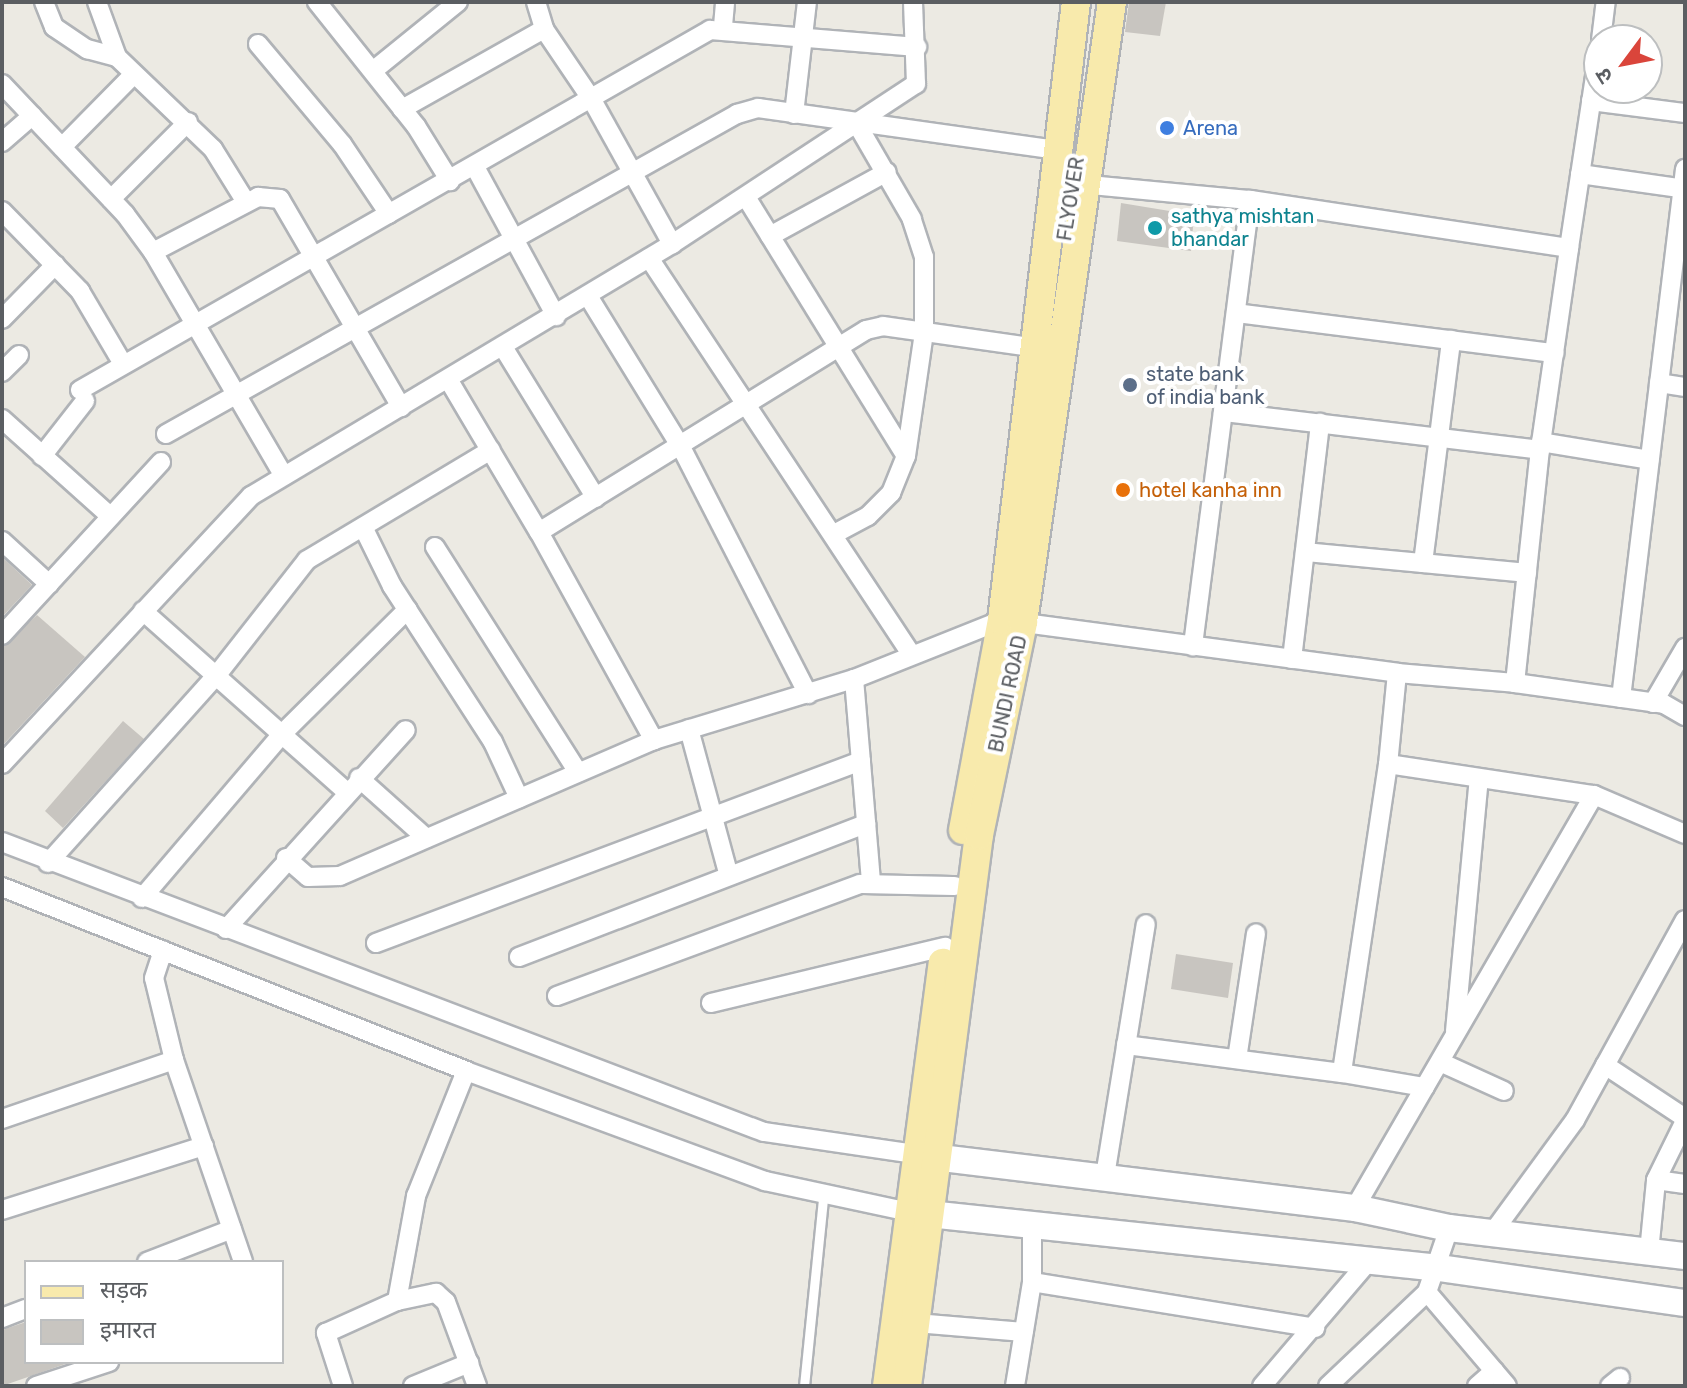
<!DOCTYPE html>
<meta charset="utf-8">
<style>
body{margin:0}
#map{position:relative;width:1687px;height:1388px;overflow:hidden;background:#eceae3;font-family:Rubik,"Noto Sans Devanagari",sans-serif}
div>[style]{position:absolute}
.building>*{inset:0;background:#c8c5c0}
.roads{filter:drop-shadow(2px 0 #b0b3b7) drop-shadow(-2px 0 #b0b3b7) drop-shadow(0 2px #b0b3b7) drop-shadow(0 -2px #b0b3b7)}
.lane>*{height:9px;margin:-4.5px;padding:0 4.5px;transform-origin:4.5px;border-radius:4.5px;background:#fff}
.street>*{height:18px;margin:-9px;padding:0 9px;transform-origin:9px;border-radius:9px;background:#fff}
.secondary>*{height:26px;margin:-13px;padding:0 13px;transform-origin:13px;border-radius:13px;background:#fff}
.primary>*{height:28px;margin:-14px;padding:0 14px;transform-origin:14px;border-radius:14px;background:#f8eaac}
.dots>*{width:22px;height:22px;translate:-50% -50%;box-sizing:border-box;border:4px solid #fff;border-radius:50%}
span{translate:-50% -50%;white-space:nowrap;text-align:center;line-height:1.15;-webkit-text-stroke:8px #fff;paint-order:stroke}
.shop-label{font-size:20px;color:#366cbe}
.left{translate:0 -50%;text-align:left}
.street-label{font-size:20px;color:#5b5e62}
.culture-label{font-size:20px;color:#0d838f}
.service-label{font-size:20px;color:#4e5e75}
.food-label{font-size:20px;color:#c56008}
.frame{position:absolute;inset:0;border:4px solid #5b5e62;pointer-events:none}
.legend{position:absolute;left:24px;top:1260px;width:260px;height:104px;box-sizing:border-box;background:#fff;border:2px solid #bdbfc0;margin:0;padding:10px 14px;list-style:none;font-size:24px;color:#5b5e62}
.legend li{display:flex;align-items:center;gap:16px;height:40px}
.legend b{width:40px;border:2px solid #bdbfc0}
.north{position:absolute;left:1583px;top:24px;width:80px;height:80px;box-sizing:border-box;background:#fff;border:2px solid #bdbfc0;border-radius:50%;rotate:238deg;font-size:22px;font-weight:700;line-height:32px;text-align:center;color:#5b5e62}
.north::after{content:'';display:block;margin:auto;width:28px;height:36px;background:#da453b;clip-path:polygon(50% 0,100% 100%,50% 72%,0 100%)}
</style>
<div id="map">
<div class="building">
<div style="clip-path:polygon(1129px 2px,1166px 2px,1160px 36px,1125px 32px)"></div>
<div style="clip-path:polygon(1121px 203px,1194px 215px,1191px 251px,1117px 241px)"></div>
<div style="clip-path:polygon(2px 557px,32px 585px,2px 617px)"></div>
<div style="clip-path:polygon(37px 615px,85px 657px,2px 746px,2px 647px)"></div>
<div style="clip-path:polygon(123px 721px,144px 739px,63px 828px,45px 811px)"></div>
<div style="clip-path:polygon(1176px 954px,1233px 963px,1228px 998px,1171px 989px)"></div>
<div style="clip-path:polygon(26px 1322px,26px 1362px,71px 1362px,2px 1386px,2px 1330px)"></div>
</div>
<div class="roads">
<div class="lane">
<div style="left:804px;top:1386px;width:189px;rotate:-84.2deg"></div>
</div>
<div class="street">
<div style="left:44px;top:2px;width:27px;rotate:68deg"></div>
<div style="left:54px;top:27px;width:40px;rotate:34deg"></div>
<div style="left:87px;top:49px;width:31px;rotate:15deg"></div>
<div style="left:97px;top:2px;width:59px;rotate:70deg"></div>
<div style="left:117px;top:57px;width:133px;rotate:43.8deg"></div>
<div style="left:213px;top:149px;width:62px;rotate:58.1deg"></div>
<div style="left:317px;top:2px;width:159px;rotate:51.4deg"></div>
<div style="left:416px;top:126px;width:65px;rotate:58.3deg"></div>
<div style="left:536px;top:2px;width:28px;rotate:73deg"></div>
<div style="left:544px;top:29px;width:86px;rotate:55.9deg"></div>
<div style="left:592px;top:100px;width:165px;rotate:60.9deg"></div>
<div style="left:723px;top:26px;width:24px;rotate:-85deg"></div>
<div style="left:1601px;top:40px;width:38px;rotate:-83deg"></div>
<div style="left:258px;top:44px;width:131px;rotate:50deg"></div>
<div style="left:342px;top:144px;width:84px;rotate:56.1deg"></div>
<div style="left:374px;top:70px;width:108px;rotate:-39deg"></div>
<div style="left:2px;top:84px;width:179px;rotate:46.6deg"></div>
<div style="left:125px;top:214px;width:47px;rotate:53.6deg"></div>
<div style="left:153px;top:252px;width:259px;rotate:59.7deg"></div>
<div style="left:1591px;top:101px;width:95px;rotate:7.3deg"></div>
<div style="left:402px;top:109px;width:163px;rotate:-29.4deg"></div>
<div style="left:794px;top:114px;width:113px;rotate:-83.4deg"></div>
<div style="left:2px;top:142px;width:40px;rotate:-41deg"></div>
<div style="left:62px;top:147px;width:101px;rotate:-45.4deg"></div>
<div style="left:475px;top:167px;width:170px;rotate:61.5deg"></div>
<div style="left:1580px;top:174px;width:106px;rotate:8.1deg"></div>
<div style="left:1090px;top:185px;width:161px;rotate:5.4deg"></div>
<div style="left:1250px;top:200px;width:450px;rotate:97.3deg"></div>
<div style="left:746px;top:197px;width:304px;rotate:58.3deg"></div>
<div style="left:111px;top:199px;width:109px;rotate:-45deg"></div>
<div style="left:2px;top:211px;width:112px;rotate:45.7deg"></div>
<div style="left:80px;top:291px;width:85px;rotate:59.5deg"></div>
<div style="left:770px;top:236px;width:133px;rotate:-28.7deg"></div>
<div style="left:1569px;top:248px;width:200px;rotate:-81.4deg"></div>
<div style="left:153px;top:252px;width:119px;rotate:-27.6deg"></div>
<div style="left:258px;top:197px;width:22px;rotate:5deg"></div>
<div style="left:280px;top:199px;width:241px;rotate:59.8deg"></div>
<div style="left:649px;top:258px;width:473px;rotate:56.5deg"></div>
<div style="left:588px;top:296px;width:177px;rotate:58.4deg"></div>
<div style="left:681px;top:447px;width:278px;rotate:62.8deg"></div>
<div style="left:1236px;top:313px;width:321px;rotate:7.2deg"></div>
<div style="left:2px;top:319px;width:76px;rotate:-45.5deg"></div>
<div style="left:503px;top:347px;width:177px;rotate:58.4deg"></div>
<div style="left:2px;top:372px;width:24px;rotate:-45deg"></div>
<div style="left:448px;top:379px;width:178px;rotate:59.3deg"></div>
<div style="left:539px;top:532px;width:384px;rotate:-31.7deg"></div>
<div style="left:866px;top:330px;width:17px;rotate:-13deg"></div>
<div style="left:883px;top:326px;width:148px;rotate:8.1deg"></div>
<div style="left:1659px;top:383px;width:26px;rotate:9deg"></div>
<div style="left:80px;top:390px;width:726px;rotate:-29.74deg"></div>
<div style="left:710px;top:30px;width:208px;rotate:4.7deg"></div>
<div style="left:1223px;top:412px;width:319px;rotate:6.8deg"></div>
<div style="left:1540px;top:450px;width:204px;rotate:-81.8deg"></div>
<div style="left:1569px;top:248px;width:323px;rotate:-171.4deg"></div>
<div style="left:2px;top:419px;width:145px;rotate:41.9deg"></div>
<div style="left:166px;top:434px;width:655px;rotate:-29.27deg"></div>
<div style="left:737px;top:114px;width:22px;rotate:-16deg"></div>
<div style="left:758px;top:108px;width:301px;rotate:8deg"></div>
<div style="left:1541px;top:442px;width:110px;rotate:9.4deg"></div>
<div style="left:42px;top:456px;width:70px;rotate:-52deg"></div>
<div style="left:363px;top:527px;width:66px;rotate:63.8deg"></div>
<div style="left:392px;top:586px;width:186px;rotate:57.1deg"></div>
<div style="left:493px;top:742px;width:62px;rotate:65.1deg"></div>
<div style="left:539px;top:532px;width:238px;rotate:61.1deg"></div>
<div style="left:654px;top:740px;width:209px;rotate:-17deg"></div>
<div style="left:854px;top:679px;width:159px;rotate:-21.7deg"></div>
<div style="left:1002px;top:620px;width:399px;rotate:7.6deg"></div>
<div style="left:1397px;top:673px;width:91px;rotate:95.6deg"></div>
<div style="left:1388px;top:764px;width:208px;rotate:8.6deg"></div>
<div style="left:1594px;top:795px;width:477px;rotate:120.1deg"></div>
<div style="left:836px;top:533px;width:36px;rotate:-28deg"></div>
<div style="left:868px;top:516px;width:33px;rotate:-45deg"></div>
<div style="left:891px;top:493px;width:40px;rotate:-68deg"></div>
<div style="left:906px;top:456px;width:124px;rotate:-81.7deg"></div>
<div style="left:924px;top:333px;width:76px;rotate:-90deg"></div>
<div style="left:924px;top:257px;width:40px;rotate:-108deg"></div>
<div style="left:912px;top:219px;width:108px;rotate:-120.1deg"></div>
<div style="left:2px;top:541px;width:64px;rotate:42.5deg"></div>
<div style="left:435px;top:547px;width:267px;rotate:57.6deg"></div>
<div style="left:1305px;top:552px;width:223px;rotate:5.4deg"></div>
<div style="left:1423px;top:563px;width:225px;rotate:-82.8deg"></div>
<div style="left:143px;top:611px;width:271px;rotate:41.6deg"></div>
<div style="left:2px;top:635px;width:235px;rotate:-47.4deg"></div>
<div style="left:1292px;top:659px;width:238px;rotate:-83.2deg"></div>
<div style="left:1397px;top:673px;width:118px;rotate:4.8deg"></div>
<div style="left:1515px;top:683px;width:234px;rotate:-83.9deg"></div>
<div style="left:854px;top:679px;width:205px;rotate:85.2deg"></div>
<div style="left:1515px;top:683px;width:150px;rotate:8deg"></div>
<div style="left:1664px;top:704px;width:24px;rotate:30deg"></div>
<div style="left:1621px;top:698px;width:533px;rotate:-83.1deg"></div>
<div style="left:1653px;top:703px;width:64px;rotate:-59.8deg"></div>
<div style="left:689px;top:729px;width:152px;rotate:74.8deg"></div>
<div style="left:2px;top:764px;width:366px;rotate:-47.1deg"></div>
<div style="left:251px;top:496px;width:491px;rotate:-30.9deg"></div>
<div style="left:672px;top:244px;width:292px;rotate:-33.3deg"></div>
<div style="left:916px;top:84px;width:82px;rotate:-92.1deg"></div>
<div style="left:1388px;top:764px;width:312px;rotate:98.5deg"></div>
<div style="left:1342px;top:1073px;width:84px;rotate:9.6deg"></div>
<div style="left:359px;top:778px;width:90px;rotate:41.8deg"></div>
<div style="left:1594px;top:795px;width:99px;rotate:23.2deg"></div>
<div style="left:2px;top:842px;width:815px;rotate:20.84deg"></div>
<div style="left:764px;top:1132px;width:152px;rotate:8.3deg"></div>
<div style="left:286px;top:858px;width:29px;rotate:41deg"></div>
<div style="left:308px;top:877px;width:32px;rotate:-2deg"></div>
<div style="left:340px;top:876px;width:342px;rotate:-23.4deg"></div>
<div style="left:48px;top:863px;width:251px;rotate:-48.1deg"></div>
<div style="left:216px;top:676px;width:147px;rotate:-51.9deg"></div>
<div style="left:307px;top:560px;width:214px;rotate:-30.9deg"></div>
<div style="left:2px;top:887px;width:499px;rotate:21.6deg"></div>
<div style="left:466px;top:1071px;width:319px;rotate:20.2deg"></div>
<div style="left:765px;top:1181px;width:147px;rotate:12.1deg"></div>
<div style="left:142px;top:898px;width:216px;rotate:-49.5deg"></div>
<div style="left:282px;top:734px;width:177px;rotate:-44.8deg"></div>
<div style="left:226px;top:929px;width:268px;rotate:-47.9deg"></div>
<div style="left:376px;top:943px;width:518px;rotate:-20.57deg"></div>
<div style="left:519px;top:957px;width:372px;rotate:-21deg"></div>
<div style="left:557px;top:996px;width:323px;rotate:-20.3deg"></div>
<div style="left:860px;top:884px;width:95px;rotate:1.2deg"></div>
<div style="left:711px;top:1003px;width:241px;rotate:-13.5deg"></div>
<div style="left:1455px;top:1031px;width:254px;rotate:-84.6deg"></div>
<div style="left:1126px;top:1045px;width:218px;rotate:7.4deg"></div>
<div style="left:1237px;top:1059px;width:127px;rotate:-81.4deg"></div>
<div style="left:174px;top:1060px;width:213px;rotate:71.1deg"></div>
<div style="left:1440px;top:1062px;width:70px;rotate:24.4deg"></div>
<div style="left:1605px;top:1065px;width:96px;rotate:33.5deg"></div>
<div style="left:2px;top:1119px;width:182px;rotate:-18.9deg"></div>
<div style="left:174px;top:1060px;width:84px;rotate:-103.7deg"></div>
<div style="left:154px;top:978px;width:29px;rotate:-72deg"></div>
<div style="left:1105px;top:1176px;width:255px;rotate:-80.8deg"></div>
<div style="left:1656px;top:1180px;width:29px;rotate:8deg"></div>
<div style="left:2px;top:1210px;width:212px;rotate:-17.6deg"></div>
<div style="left:1493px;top:1232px;width:139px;rotate:-53.8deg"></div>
<div style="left:1575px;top:1120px;width:228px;rotate:-61.2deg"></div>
<div style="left:1649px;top:1252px;width:72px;rotate:-84.4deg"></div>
<div style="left:1656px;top:1180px;width:66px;rotate:-63.8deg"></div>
<div style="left:147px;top:1262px;width:91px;rotate:-21.2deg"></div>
<div style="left:1032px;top:1282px;width:287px;rotate:9.2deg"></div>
<div style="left:1427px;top:1292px;width:123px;rotate:49.6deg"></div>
<div style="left:397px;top:1301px;width:107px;rotate:-79.7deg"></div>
<div style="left:416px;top:1196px;width:135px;rotate:-68.2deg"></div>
<div style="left:2px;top:1318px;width:26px;rotate:-21deg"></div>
<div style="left:916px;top:1323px;width:108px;rotate:4.8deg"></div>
<div style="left:36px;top:1386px;width:77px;rotate:-18.2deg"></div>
<div style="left:343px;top:1386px;width:56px;rotate:-107.8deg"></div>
<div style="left:326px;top:1333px;width:78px;rotate:-24.3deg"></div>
<div style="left:397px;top:1301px;width:40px;rotate:-12deg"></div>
<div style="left:436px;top:1293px;width:13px;rotate:42deg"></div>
<div style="left:446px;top:1302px;width:90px;rotate:69.7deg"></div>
<div style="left:413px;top:1386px;width:61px;rotate:-22.3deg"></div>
<div style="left:1015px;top:1386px;width:105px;rotate:-80.7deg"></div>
<div style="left:1032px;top:1282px;width:58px;rotate:-90deg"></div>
<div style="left:1262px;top:1386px;width:162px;rotate:-49.5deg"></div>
<div style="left:1328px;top:1386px;width:137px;rotate:-43.5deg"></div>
<div style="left:1427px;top:1292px;width:68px;rotate:-71deg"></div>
<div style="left:1477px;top:1386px;width:23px;rotate:-41deg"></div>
<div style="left:1610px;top:1386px;width:13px;rotate:-39deg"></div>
</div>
<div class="secondary">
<div style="left:916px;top:1155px;width:442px;rotate:6.9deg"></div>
<div style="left:1355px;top:1208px;width:96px;rotate:12deg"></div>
<div style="left:1449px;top:1228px;width:238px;rotate:6.8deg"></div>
<div style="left:910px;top:1212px;width:532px;rotate:6.04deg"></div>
<div style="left:1439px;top:1268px;width:248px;rotate:8.1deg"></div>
</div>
<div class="primary">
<div style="left:963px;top:830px;width:214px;rotate:-79.5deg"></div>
<div style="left:1002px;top:620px;width:622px;rotate:-83.17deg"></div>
<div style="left:887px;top:1386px;width:427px;rotate:-82.5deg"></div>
<div style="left:907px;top:1386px;width:556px;rotate:-82.56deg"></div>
<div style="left:979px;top:835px;width:217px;rotate:-78.3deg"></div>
<div style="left:1023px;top:622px;width:626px;rotate:-81.83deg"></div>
</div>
</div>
<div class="dots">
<div style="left:1167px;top:128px;background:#3f7fe0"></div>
<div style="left:1155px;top:228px;background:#0f9aa8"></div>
<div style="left:1130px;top:385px;background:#5c6f8a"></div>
<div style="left:1123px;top:490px;background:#e8710a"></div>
</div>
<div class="shop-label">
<span class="left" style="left:1183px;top:128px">Arena</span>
</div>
<div class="street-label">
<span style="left:1071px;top:199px;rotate:-81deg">FLYOVER</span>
<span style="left:1008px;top:694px;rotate:-78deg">BUNDI ROAD</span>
</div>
<div class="culture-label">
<span class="left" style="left:1171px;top:228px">sathya mishtan<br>bhandar</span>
</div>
<div class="service-label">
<span class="left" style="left:1146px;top:386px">state bank<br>of india bank</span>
</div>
<div class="food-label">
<span class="left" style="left:1139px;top:490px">hotel kanha inn</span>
</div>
<div class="frame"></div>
<ul class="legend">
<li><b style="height:10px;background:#f8eaac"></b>सड़क</li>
<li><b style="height:22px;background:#c8c5c0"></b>इमारत</li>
</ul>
<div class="north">उ</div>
</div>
